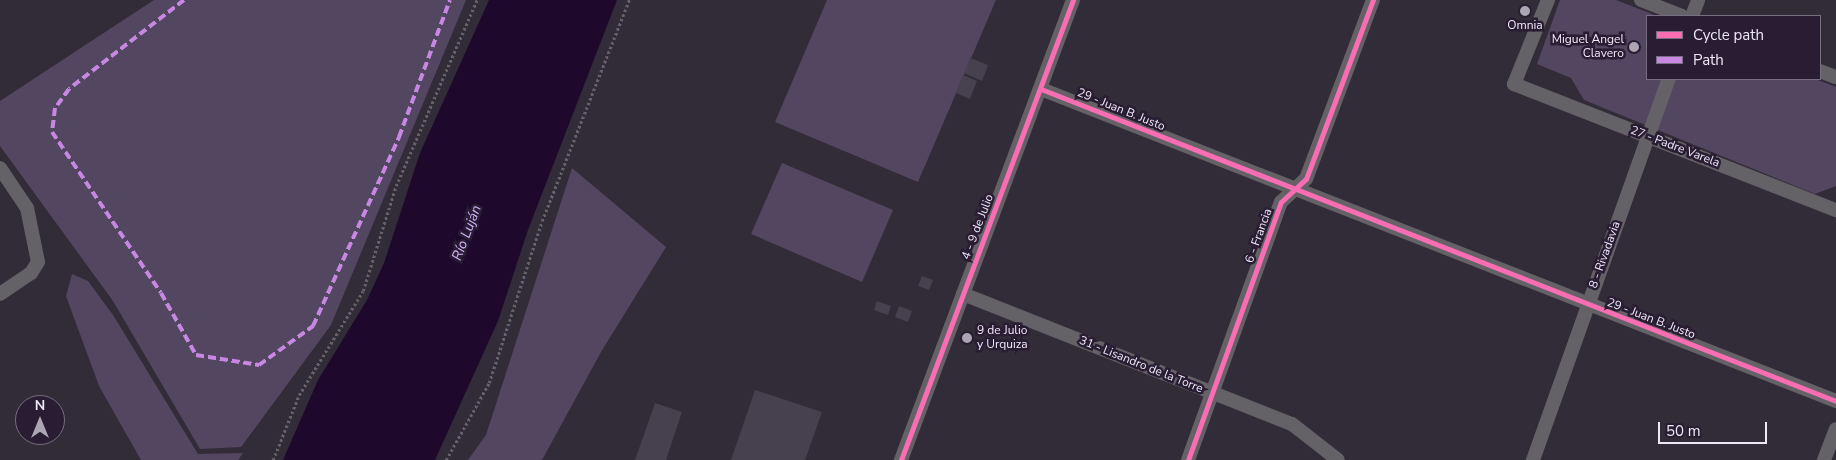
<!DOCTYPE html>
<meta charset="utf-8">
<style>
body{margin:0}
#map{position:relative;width:1836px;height:460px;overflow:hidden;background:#322c38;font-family:"Nunito Sans",sans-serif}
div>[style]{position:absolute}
.green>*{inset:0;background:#534660}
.water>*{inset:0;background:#1e092d}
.building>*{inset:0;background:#47404f}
.path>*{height:2.5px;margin-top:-1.25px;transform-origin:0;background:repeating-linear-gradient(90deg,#666269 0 2.5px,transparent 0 5px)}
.street>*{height:14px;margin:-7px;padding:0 7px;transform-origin:7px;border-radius:7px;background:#646267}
.quiet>*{height:4px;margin-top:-2px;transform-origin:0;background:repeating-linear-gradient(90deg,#c787e3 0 8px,transparent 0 12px)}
.cycleway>*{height:5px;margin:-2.5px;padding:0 2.5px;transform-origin:2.5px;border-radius:2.5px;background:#f96db3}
.dots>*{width:14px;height:14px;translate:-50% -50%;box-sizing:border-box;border:2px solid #291d34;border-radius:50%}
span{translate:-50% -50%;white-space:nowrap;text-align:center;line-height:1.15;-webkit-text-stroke:5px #291d34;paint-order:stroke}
.poi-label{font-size:12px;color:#eee7f7}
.right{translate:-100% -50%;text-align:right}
.left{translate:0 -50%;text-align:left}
.street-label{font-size:12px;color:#eee7f7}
.water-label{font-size:14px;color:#dab5fd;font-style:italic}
.legend{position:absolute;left:1646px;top:15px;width:175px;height:65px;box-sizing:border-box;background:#291d34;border:1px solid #786e82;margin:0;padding:6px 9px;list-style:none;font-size:15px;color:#eee7f7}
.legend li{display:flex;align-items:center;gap:10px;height:25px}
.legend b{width:25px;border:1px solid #786e82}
.north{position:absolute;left:15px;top:395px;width:50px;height:50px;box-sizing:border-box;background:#291d34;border:1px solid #786e82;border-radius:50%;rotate:0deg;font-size:14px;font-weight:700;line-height:20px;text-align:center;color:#eee7f7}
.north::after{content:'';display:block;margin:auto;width:18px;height:22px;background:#aca6b4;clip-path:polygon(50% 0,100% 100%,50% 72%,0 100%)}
.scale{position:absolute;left:1658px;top:422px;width:109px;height:22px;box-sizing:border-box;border:2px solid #eee7f7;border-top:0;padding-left:6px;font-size:15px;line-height:18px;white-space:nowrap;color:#eee7f7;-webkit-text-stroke:4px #291d34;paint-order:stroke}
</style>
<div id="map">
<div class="green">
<div style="clip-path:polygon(154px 0,466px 0,331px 325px,241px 447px,200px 449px,113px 301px,0 146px,0 101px)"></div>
<div style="clip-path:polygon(827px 0,996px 0,918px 182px,775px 122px)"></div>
<div style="clip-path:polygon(1560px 0,1616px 0,1657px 16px,1647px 16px,1647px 79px,1815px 79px,1836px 87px,1836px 186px,1815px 194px,1584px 100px,1571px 78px,1537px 64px)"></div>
<div style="clip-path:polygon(782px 163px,893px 210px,862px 282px,751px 234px)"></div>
<div style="clip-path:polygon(572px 168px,666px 247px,601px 352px,542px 460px,468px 460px,486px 435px)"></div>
<div style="clip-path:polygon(72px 274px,88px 281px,113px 315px,198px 454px,243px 453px,238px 460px,141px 460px,99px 386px,66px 296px)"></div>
</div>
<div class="water">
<div style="clip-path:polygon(489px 0,617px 0,528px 230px,498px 321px,435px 460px,283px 460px,318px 380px,367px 300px,384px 263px,420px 153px)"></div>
</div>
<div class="building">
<div style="clip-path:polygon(970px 58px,988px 65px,982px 81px,964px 73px)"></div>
<div style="clip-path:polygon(963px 75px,977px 81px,970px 99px,956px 93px)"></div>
<div style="clip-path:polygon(922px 276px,933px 280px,929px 290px,918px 286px)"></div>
<div style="clip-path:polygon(877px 301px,891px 306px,888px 315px,874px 310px)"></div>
<div style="clip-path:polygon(899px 306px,912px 311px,908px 322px,895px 317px)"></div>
<div style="clip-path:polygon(755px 390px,822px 412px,805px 460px,731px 460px)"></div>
<div style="clip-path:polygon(655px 403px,682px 412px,666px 460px,635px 460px)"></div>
</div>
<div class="path">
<div style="left:273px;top:460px;width:70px;rotate:-68.2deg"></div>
<div style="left:299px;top:395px;width:122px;rotate:-58.4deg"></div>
<div style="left:363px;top:291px;width:110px;rotate:-72.6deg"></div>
<div style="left:396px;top:186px;width:203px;rotate:-66.5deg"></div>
<div style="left:446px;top:460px;width:88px;rotate:-60.8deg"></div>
<div style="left:489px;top:383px;width:170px;rotate:-71.9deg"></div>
<div style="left:542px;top:221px;width:238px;rotate:-68.5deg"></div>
</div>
<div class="street">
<div style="left:1548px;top:0;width:91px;rotate:112deg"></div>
<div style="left:1514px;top:84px;width:346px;rotate:21.4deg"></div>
<div style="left:1641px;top:0;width:44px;rotate:21.3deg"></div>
<div style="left:1692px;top:16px;width:17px;rotate:-69deg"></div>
<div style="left:1820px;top:71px;width:17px;rotate:21deg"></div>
<div style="left:1041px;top:89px;width:854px;rotate:21.43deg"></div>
<div style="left:0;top:168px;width:48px;rotate:56deg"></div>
<div style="left:27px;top:208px;width:55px;rotate:78.5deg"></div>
<div style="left:38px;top:262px;width:13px;rotate:122deg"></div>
<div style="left:31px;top:273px;width:37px;rotate:146deg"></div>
<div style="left:963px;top:294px;width:354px;rotate:21.6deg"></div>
<div style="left:1292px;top:424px;width:58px;rotate:38deg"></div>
<div style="left:901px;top:460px;width:491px;rotate:-69.5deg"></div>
<div style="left:1188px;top:460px;width:274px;rotate:-70.2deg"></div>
<div style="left:1281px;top:202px;width:34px;rotate:-43deg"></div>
<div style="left:1306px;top:179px;width:191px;rotate:-69.5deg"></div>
<div style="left:1533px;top:460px;width:405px;rotate:-70.4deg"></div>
<div style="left:1824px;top:460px;width:33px;rotate:-69deg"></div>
</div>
<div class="quiet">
<div style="left:184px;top:0;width:145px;rotate:142.3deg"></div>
<div style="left:69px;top:89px;width:24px;rotate:126deg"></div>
<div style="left:55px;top:108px;width:24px;rotate:97deg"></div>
<div style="left:52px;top:132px;width:194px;rotate:55.9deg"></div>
<div style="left:161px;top:293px;width:71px;rotate:60.6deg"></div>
<div style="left:196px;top:355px;width:64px;rotate:9deg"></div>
<div style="left:259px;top:365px;width:67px;rotate:-35.8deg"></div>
<div style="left:313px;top:326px;width:208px;rotate:-65.5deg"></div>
<div style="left:399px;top:137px;width:146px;rotate:-69.6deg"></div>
</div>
<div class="cycleway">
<div style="left:1041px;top:89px;width:854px;rotate:21.43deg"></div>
<div style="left:901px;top:460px;width:491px;rotate:-69.5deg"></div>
<div style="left:1188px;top:460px;width:274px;rotate:-70.2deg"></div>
<div style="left:1281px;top:202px;width:34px;rotate:-43deg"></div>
<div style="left:1306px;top:179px;width:191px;rotate:-69.5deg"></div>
</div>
<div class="dots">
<div style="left:1525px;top:11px;background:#aca6b4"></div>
<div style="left:1634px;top:47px;background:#aca6b4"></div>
<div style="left:967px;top:338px;background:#aca6b4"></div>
</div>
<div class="poi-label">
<span style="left:1525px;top:26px">Omnia</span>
<span class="right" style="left:1624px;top:47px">Miguel Angel<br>Clavero</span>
<span class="left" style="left:977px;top:338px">9 de Julio<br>y Urquiza</span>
</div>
<div class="street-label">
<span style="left:1121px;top:110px;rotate:22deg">29 - Juan B. Justo</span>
<span style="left:1675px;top:147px;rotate:21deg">27 - Padre Varela</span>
<span style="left:978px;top:227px;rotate:-69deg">4 - 9 de Julio</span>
<span style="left:1259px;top:236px;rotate:-70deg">6 - Francia</span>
<span style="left:1605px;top:255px;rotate:-70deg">8 - Rivadavia</span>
<span style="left:1651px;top:319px;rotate:21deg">29 - Juan B. Justo</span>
<span style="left:1141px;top:365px;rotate:22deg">31 - Lisandro de la Torre</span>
</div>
<div class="water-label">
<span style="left:467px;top:233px;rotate:-69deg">Río Luján</span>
</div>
<ul class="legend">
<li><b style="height:6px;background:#f96db3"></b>Cycle path</li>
<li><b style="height:6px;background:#c787e3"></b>Path</li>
</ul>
<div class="north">N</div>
<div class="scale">50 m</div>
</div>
